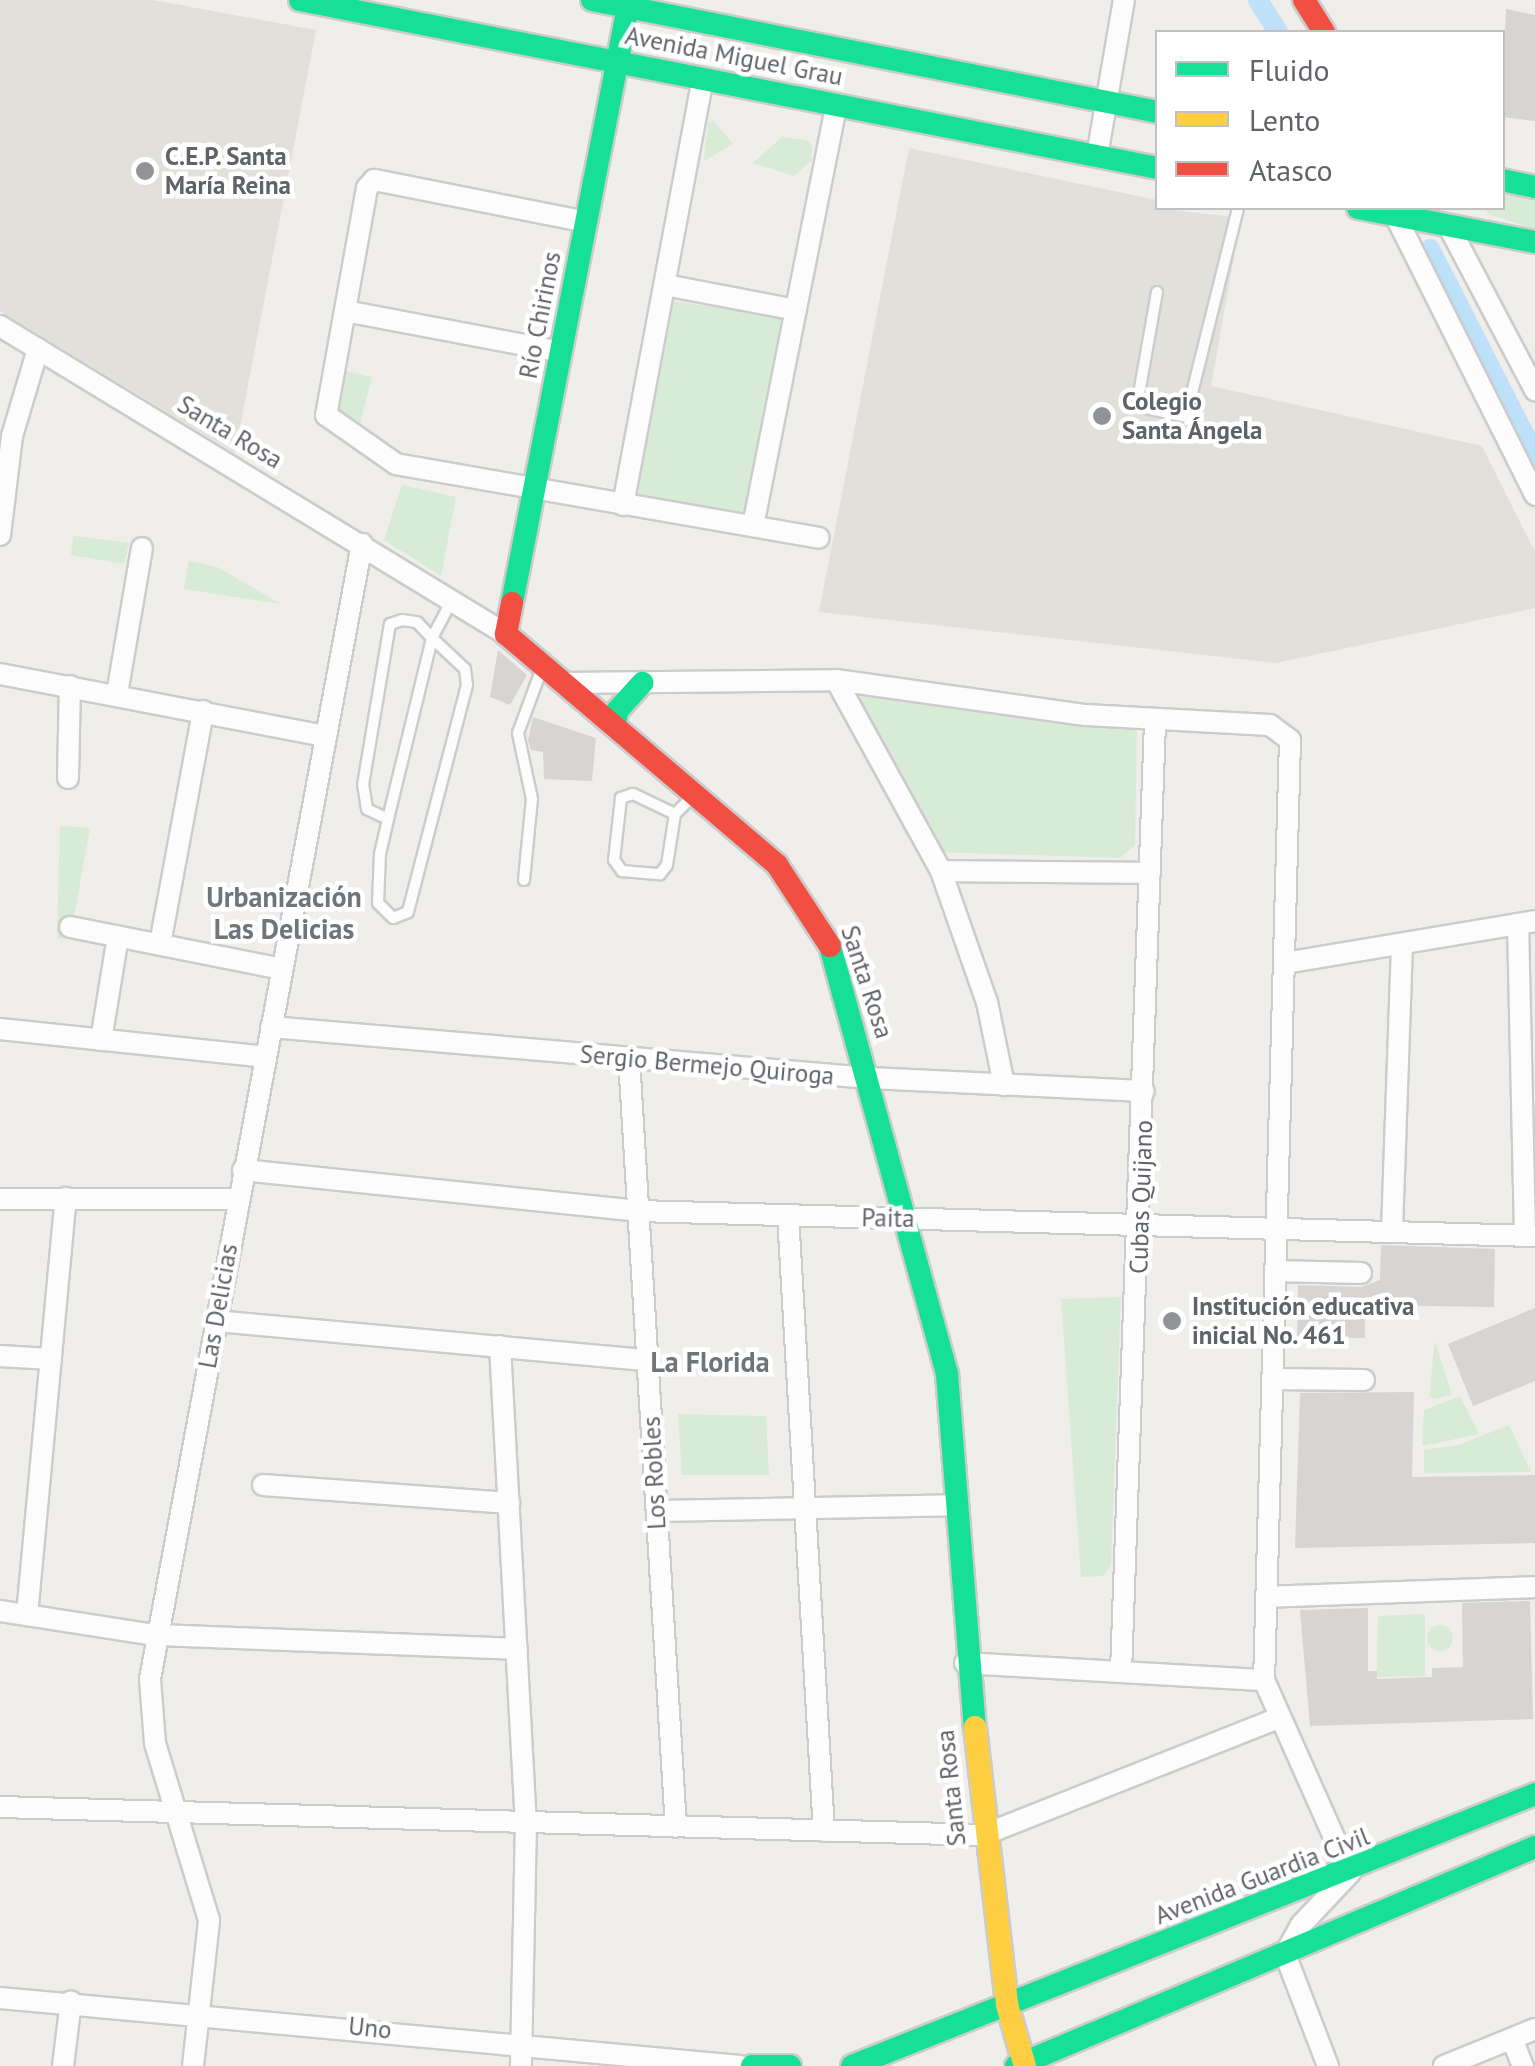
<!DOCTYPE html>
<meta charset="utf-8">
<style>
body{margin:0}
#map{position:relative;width:1535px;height:2066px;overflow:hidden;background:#efeeea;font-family:"PT Sans",sans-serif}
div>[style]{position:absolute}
.education>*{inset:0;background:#e2e0da}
.green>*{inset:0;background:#d8ebd6}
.round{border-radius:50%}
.canal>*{height:20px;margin:-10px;padding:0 10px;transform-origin:10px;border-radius:10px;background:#bfe0f9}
.building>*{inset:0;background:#d6d5d3}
.roads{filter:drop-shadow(2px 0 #cbcccc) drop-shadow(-2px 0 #cbcccc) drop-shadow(0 2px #cbcccc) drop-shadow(0 -2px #cbcccc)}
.lane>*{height:10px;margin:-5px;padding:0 5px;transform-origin:5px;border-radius:5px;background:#fdfcfc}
.street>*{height:20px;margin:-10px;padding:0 10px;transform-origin:10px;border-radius:10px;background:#fdfcfc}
.fast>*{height:22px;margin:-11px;padding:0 11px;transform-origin:11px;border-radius:11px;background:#16e098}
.slow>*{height:22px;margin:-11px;padding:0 11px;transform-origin:11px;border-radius:11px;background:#ffcf43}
.jam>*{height:22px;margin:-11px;padding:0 11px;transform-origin:11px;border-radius:11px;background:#f24e42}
.dots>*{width:28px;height:28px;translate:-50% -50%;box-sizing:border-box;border:5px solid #fff;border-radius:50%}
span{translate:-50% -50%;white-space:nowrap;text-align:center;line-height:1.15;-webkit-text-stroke:9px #fff;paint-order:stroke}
.street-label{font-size:25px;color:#5f6368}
.poi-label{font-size:25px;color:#5f6368;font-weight:700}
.left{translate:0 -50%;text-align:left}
.neighbourhood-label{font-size:28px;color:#70757a;font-weight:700}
.legend{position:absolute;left:1155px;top:30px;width:350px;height:180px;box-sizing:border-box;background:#fff;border:2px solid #bfc1c3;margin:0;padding:12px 18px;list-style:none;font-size:30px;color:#5f6368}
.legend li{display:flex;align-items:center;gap:20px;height:50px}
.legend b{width:50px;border:2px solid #bfc1c3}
</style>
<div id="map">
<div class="education">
<div style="clip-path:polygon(0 0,153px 0,316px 30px,235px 453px,0 311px)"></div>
<div style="clip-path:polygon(909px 148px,1157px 200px,1158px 208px,1241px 218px,1211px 386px,1482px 446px,1535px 552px,1535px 608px,1276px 663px,819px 612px)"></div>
</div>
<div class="green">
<div style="clip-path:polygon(713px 120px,733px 144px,704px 161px,708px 122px)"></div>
<div style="clip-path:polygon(782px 137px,810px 141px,812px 147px,812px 160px,794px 176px,753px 163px)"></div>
<div style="clip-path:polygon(1503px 187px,1535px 194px,1535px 229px,1488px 214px,1486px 208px,1502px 208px)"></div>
<div style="clip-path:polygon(674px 301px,786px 318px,746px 516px,634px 498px)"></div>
<div style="clip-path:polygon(346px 371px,372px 377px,360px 423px,338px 412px)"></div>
<div style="clip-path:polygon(402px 485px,456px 497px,441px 576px,384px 540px)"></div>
<div style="clip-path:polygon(73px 536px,129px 543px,124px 564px,71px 555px)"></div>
<div style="clip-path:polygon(189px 561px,217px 567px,281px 604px,184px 589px)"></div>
<div style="clip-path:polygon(862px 694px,1137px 730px,1135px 845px,1120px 858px,937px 852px,859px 701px)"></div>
<div style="clip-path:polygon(60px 826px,90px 828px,70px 939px,57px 938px)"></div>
<div style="clip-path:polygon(1121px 1297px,1111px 1565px,1103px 1576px,1081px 1577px,1061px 1299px)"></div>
<div style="clip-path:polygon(1435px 1341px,1452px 1395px,1434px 1399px,1429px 1396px)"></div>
<div style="clip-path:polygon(1460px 1396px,1479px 1434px,1422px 1446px,1424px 1410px)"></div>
<div style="clip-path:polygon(678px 1414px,766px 1416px,769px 1475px,682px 1475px)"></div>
<div style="clip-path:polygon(1509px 1425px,1531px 1472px,1424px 1473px,1424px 1450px,1459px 1445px)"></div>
<div style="clip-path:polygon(1425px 1614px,1425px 1676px,1377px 1677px,1378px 1616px)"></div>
<div class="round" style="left:1427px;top:1625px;width:26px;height:26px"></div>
</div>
<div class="canal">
<div style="left:1258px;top:0;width:38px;rotate:58deg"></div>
<div style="left:1430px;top:249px;width:231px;rotate:63deg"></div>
</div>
<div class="building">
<div style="clip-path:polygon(1506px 9px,1535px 15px,1535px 121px,1502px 117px)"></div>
<div style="clip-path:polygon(498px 650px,527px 675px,510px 705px,490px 697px)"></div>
<div style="clip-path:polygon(533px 717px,596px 738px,592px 781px,544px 779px,543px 752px,531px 750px,528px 740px)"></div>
<div style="clip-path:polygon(1381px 1245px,1495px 1249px,1494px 1307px,1365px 1305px,1365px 1338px,1297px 1337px,1298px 1285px,1361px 1287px,1380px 1280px)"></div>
<div style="clip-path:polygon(1535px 1308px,1535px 1381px,1473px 1406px,1448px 1344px)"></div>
<div style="clip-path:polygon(1414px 1392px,1412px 1477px,1535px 1475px,1535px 1543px,1295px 1548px,1300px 1393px)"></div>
<div style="clip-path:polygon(1530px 1601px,1533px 1719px,1310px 1726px,1300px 1610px,1368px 1608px,1368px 1671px,1377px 1671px,1377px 1679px,1432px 1677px,1432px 1668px,1463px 1667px,1462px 1603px)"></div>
</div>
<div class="roads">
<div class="lane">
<div style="left:1157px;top:292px;width:116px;rotate:100deg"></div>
<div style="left:1137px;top:406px;width:50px;rotate:12.7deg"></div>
<div style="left:1186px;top:417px;width:215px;rotate:-76deg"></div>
<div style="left:675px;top:814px;width:47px;rotate:-154.5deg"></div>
<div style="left:633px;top:794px;width:13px;rotate:162deg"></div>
<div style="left:621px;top:798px;width:62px;rotate:96.4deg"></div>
<div style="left:614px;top:860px;width:14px;rotate:54deg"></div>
<div style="left:622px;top:871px;width:38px;rotate:5deg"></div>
<div style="left:660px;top:874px;width:11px;rotate:-52deg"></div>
<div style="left:667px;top:865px;width:52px;rotate:-81.1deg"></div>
<div style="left:675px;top:814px;width:23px;rotate:-45deg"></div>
<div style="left:388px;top:819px;width:23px;rotate:-155deg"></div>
<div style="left:367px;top:809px;width:24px;rotate:-99deg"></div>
<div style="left:363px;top:785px;width:163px;rotate:-80.5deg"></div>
<div style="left:390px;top:624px;width:13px;rotate:-18deg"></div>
<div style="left:402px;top:620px;width:15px;rotate:8deg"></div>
<div style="left:417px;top:622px;width:22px;rotate:47deg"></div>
<div style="left:432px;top:638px;width:45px;rotate:43.2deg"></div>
<div style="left:465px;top:669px;width:16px;rotate:83deg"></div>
<div style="left:467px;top:685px;width:235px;rotate:104.6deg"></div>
<div style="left:408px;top:912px;width:16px;rotate:158deg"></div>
<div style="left:393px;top:918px;width:21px;rotate:-135deg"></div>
<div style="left:378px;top:903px;width:49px;rotate:-87.7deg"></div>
<div style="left:380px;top:854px;width:36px;rotate:-77deg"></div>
<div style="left:388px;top:819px;width:186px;rotate:-76.3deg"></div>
<div style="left:432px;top:638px;width:43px;rotate:-62.2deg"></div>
<div style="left:524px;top:880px;width:81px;rotate:-84.4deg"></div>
<div style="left:532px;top:799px;width:67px;rotate:-102deg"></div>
<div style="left:518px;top:733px;width:69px;rotate:-69.7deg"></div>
</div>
<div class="street">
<div style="left:1097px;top:156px;width:158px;rotate:-80.2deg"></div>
<div style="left:1395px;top:215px;width:313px;rotate:63.4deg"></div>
<div style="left:587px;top:222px;width:217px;rotate:-168.8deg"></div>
<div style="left:374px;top:180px;width:11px;rotate:131deg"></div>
<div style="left:367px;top:188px;width:231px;rotate:100.2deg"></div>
<div style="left:326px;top:415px;width:85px;rotate:35deg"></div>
<div style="left:396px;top:464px;width:429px;rotate:9.9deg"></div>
<div style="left:1448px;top:225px;width:187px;rotate:62.2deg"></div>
<div style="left:665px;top:285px;width:133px;rotate:10.8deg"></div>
<div style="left:345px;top:311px;width:220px;rotate:10.7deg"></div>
<div style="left:0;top:326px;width:592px;rotate:31.33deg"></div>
<div style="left:623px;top:505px;width:433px;rotate:-79.4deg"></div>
<div style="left:753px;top:526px;width:429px;rotate:-78.8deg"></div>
<div style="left:0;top:535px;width:100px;rotate:-83.1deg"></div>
<div style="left:12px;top:436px;width:91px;rotate:-73.4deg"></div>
<div style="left:0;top:674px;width:332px;rotate:10.8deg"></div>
<div style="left:836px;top:680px;width:218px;rotate:61.2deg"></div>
<div style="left:941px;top:871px;width:139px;rotate:70.7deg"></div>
<div style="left:987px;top:1002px;width:85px;rotate:78.4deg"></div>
<div style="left:565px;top:683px;width:271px;rotate:-0.6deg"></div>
<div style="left:836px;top:680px;width:252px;rotate:8deg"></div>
<div style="left:1086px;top:715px;width:184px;rotate:3.1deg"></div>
<div style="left:1270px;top:725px;width:25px;rotate:37deg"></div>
<div style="left:1290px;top:740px;width:940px;rotate:91.58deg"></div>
<div style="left:1264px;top:1680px;width:211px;rotate:66deg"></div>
<div style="left:1350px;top:1873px;width:71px;rotate:133.3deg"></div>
<div style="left:1301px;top:1925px;width:33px;rotate:119deg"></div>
<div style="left:1285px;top:1954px;width:120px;rotate:69deg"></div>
<div style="left:117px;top:694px;width:148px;rotate:-80.3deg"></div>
<div style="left:68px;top:778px;width:92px;rotate:-88.8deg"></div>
<div style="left:941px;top:871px;width:209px;rotate:0.5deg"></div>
<div style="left:1518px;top:924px;width:311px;rotate:88.7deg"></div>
<div style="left:70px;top:927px;width:216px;rotate:11.2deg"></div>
<div style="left:160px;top:944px;width:237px;rotate:-79.5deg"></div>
<div style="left:1285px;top:963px;width:254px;rotate:-9.5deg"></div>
<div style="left:271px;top:1027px;width:600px;rotate:4.87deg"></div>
<div style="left:869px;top:1078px;width:275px;rotate:2.7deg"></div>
<div style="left:0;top:1029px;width:266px;rotate:6deg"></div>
<div style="left:101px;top:1040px;width:105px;rotate:-80.7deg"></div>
<div style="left:629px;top:1059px;width:769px;rotate:86.5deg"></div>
<div style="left:243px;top:1170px;width:397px;rotate:5.9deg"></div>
<div style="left:638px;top:1211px;width:897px;rotate:1.6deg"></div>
<div style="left:0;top:1199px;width:237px"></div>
<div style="left:788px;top:1215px;width:617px;rotate:86.66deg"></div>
<div style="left:1392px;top:1231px;width:287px;rotate:-88deg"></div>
<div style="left:1275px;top:1271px;width:86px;rotate:1.3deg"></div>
<div style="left:216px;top:1321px;width:434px;rotate:5.2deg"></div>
<div style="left:500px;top:1346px;width:477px;rotate:86.9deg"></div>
<div style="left:526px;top:1822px;width:244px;rotate:91.2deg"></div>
<div style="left:0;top:1356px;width:51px;rotate:3.4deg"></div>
<div style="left:1273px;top:1379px;width:91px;rotate:0.6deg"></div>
<div style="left:263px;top:1485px;width:247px;rotate:4.2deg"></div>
<div style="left:657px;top:1511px;width:300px;rotate:-1.1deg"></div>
<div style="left:1266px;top:1597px;width:269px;rotate:-2.1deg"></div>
<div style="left:0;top:1611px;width:157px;rotate:8.8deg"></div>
<div style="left:155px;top:1635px;width:362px;rotate:2.2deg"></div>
<div style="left:27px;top:1615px;width:419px;rotate:-84.7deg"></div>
<div style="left:965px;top:1663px;width:299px;rotate:3.3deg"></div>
<div style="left:1121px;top:1672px;width:952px;rotate:-87.95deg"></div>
<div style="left:0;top:1807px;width:983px;rotate:1.63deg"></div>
<div style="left:983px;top:1835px;width:318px;rotate:-21.6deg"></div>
<div style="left:0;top:1998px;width:743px;rotate:5.25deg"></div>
<div style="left:1512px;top:2039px;width:29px;rotate:68deg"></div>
<div style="left:63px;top:2066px;width:65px;rotate:-83deg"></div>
<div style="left:193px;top:2066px;width:147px;rotate:-83.7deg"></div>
<div style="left:209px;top:1920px;width:185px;rotate:-107deg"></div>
<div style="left:155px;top:1743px;width:64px;rotate:-94.5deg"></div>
<div style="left:150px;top:1679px;width:1155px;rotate:-79.42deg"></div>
<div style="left:1444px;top:2066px;width:98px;rotate:-22.1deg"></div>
</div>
<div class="fast">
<div style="left:300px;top:0;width:874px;rotate:11.08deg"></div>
<div style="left:592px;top:0;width:577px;rotate:11.19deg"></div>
<div style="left:1502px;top:180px;width:34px;rotate:12deg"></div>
<div style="left:1358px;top:208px;width:180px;rotate:10.9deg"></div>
<div style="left:512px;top:603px;width:607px;rotate:-78.99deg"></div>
<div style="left:615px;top:725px;width:14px;rotate:-82deg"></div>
<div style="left:617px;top:711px;width:38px;rotate:-48deg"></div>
<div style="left:830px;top:946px;width:444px;rotate:74.7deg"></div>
<div style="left:947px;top:1374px;width:354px;rotate:85.5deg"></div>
<div style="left:752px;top:2066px;width:38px"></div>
<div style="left:852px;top:2066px;width:735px;rotate:-21.71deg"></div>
<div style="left:1016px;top:2066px;width:563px;rotate:-22.88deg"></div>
</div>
<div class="slow">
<div style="left:975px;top:1727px;width:280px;rotate:83.4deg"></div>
<div style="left:1007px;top:2005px;width:64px;rotate:73.6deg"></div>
</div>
<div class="jam">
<div style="left:1304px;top:0;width:38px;rotate:58deg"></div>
<div style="left:512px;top:603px;width:32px;rotate:101deg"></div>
<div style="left:506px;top:634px;width:356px;rotate:40.4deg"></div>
<div style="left:777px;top:865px;width:97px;rotate:56.8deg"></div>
</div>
</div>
<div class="dots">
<div style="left:145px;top:171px;background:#919496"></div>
<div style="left:1102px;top:416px;background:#919496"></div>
<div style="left:1172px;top:1321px;background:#919496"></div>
</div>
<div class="street-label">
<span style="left:734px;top:56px;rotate:11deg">Avenida Miguel Grau</span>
<span style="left:540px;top:315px;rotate:-79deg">Río Chirinos</span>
<span style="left:230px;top:432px;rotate:31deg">Santa Rosa</span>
<span style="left:867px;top:982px;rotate:72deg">Santa Rosa</span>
<span style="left:707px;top:1065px;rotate:5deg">Sergio Bermejo Quiroga</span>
<span style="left:1141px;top:1197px;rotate:-88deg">Cubas Quijano</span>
<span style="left:888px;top:1218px;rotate:1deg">Paita</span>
<span style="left:218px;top:1306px;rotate:-80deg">Las Delicias</span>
<span style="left:654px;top:1473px;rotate:-93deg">Los Robles</span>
<span style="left:951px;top:1788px;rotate:-96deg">Santa Rosa</span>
<span style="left:1262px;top:1876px;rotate:-21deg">Avenida Guardia Civil</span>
<span style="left:370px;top:2028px;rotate:6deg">Uno</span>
</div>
<div class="poi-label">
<span class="left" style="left:165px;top:171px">C.E.P. Santa<br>María Reina</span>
<span class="left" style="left:1122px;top:416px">Colegio<br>Santa Ángela</span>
<span class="left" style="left:1192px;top:1321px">Institución educativa<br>inicial No. 461</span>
</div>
<div class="neighbourhood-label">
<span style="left:284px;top:913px">Urbanización<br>Las Delicias</span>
<span style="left:710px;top:1362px">La Florida</span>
</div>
<ul class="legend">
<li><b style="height:12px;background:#16e098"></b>Fluido</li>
<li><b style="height:12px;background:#ffcf43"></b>Lento</li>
<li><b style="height:12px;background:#f24e42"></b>Atasco</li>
</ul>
</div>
